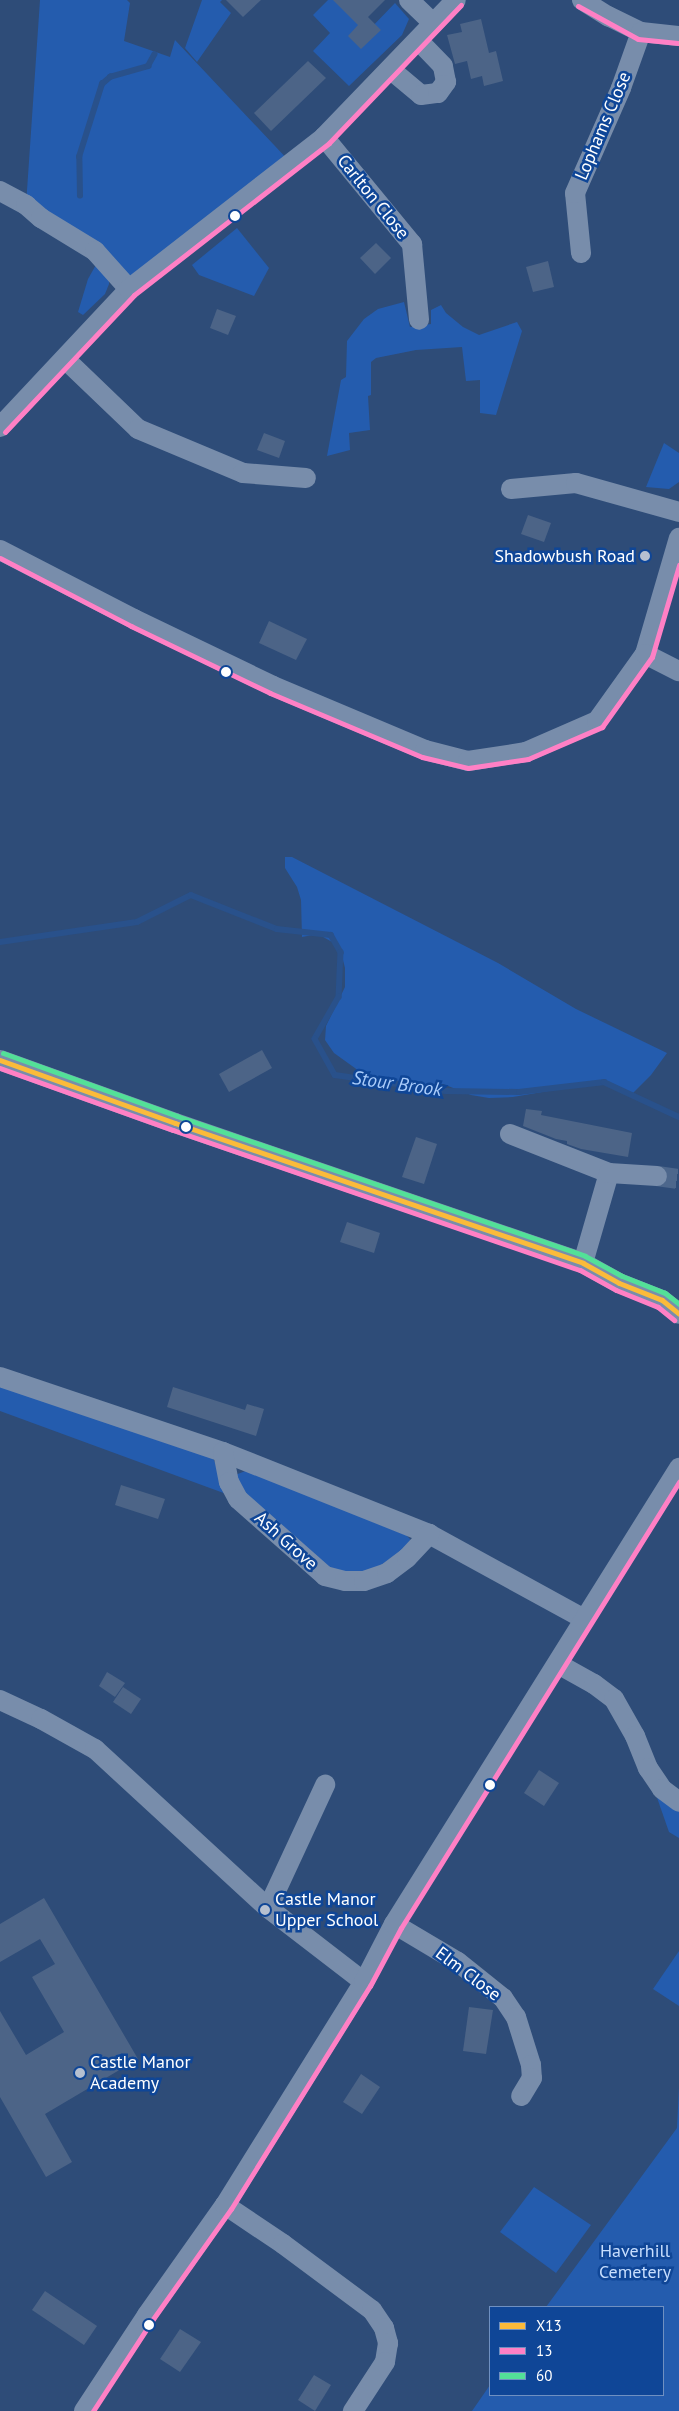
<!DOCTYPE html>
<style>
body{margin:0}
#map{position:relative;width:679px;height:2411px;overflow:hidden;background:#2e4c78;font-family:"PT Sans",sans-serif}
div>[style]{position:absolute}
.green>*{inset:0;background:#245cae}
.stream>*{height:5.5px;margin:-2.75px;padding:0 2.75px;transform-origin:2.75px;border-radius:2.75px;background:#29518b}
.building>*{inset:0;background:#4c6487}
.minor-tunnel>*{height:20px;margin-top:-10px;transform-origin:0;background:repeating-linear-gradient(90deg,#4d678c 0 20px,transparent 0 30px)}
.minor>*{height:20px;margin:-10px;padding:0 10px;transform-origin:10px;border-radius:10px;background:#788dab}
.bus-1>*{height:5px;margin:-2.5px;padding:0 2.5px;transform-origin:2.5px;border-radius:2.5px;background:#fbbb3a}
.bus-2>*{height:5px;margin:-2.5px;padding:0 2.5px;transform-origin:2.5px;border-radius:2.5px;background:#ff80c5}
.bus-3>*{height:5px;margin:-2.5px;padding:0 2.5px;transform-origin:2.5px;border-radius:2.5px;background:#53e098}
.dots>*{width:14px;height:14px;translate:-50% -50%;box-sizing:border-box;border:2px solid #0f4697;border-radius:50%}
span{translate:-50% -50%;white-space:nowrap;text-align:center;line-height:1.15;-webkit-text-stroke:5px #0f4697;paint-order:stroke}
.street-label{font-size:18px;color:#fff}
.poi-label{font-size:18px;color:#fff}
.right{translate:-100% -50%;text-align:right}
.left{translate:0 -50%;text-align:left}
.park-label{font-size:18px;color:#c7defe}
.water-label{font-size:19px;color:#abcdfb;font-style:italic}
.legend{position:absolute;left:489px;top:2306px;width:175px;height:90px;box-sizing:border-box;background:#0f4697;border:1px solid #6f90c1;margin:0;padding:6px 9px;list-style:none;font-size:15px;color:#fff}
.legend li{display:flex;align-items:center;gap:10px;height:25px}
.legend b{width:25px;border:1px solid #6f90c1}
</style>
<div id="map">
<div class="green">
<div style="clip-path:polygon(40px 0,127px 0,130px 3px,124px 41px,170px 57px,175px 40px,291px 163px,129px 289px,26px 205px)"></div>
<div style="clip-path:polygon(202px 0,222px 0,220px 2px,231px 13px,197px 62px,185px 48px)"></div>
<div style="clip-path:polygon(328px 0,335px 0,367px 32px,395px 3px,409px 19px,402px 35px,349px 86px,313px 51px,330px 33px,313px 15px)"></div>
<div style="clip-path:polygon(237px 228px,269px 268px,254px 296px,199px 275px,192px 265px)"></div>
<div style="clip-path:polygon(97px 263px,109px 273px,109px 284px,105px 294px,83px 315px,78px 312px,88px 279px)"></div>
<div style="clip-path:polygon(404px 302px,410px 327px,431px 324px,431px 310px,441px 305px,446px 313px,463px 327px,479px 335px,517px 322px,522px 331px,496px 415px,480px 413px,480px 380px,466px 381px,462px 347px,416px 350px,376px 358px,371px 362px,371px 395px,368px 396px,370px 430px,349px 433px,350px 450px,327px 456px,341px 380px,346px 377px,347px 341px,364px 319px,378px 309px)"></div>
<div style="clip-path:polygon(664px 443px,679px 453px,679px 482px,669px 489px,646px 487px)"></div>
<div style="clip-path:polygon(285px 857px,292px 857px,498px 963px,576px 1009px,667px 1053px,651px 1075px,633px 1093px,613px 1085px,595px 1083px,513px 1097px,489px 1098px,471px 1095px,443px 1084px,426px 1085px,366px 1076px,334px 1053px,325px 1040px,326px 1026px,345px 987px,345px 968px,341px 952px,332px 942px,318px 934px,302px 937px,301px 900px,297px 887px,285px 868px)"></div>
<div style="clip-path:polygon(0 1380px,213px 1458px,229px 1495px,0 1411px)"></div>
<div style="clip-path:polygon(248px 1470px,406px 1535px,410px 1539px,411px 1544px,367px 1575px,328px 1571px,245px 1495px,235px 1475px)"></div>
<div style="clip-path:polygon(654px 1789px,679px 1807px,679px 1838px,669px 1832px)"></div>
<div style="clip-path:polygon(679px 1951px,679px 2006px,653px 1989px)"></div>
<div style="clip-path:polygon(679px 2087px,679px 2411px,472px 2411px,490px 2385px,490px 2395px,663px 2395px,663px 2307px,546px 2307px,677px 2128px)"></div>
<div style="clip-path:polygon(534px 2187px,591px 2225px,556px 2273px,500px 2232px)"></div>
</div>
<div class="stream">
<div style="left:80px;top:196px;width:39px;rotate:-91deg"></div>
<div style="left:79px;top:157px;width:77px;rotate:-72.5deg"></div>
<div style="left:102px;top:84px;width:11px;rotate:-41deg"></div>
<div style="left:110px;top:77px;width:40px;rotate:-16deg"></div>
<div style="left:148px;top:66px;width:13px;rotate:-61deg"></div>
<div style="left:0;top:942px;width:138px;rotate:-8.3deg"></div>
<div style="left:137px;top:922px;width:60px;rotate:-26.6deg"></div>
<div style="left:191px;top:895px;width:92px;rotate:21.6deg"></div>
<div style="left:277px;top:929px;width:54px;rotate:6.3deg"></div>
<div style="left:331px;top:935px;width:20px;rotate:60deg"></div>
<div style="left:341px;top:952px;width:45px;rotate:92.5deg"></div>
<div style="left:339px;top:997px;width:48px;rotate:119.7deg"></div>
<div style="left:315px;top:1039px;width:41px;rotate:60.9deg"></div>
<div style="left:335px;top:1075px;width:112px;rotate:8.2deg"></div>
<div style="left:446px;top:1091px;width:73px;rotate:0.8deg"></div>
<div style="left:519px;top:1092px;width:86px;rotate:-6.7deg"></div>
<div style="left:604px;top:1082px;width:83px;rotate:25deg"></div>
</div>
<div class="building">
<div style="clip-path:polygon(226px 0,261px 0,243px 17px)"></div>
<div style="clip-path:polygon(333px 0,385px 0,368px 17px,381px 30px,361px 49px,348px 36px,358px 25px)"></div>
<div style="clip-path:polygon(481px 19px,489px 53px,496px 51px,503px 81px,484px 86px,482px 76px,471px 79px,467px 61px,455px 64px,447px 35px,462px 32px,460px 24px)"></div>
<div style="clip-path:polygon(308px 61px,326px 78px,271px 131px,254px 113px)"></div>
<div style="clip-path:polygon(376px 243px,391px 258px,375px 274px,360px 258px)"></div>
<div style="clip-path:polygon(548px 261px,554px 287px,533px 292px,526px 267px)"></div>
<div style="clip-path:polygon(217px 309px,236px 316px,228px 335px,210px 328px)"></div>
<div style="clip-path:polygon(264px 433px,285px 441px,279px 458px,257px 450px)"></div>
<div style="clip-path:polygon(528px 515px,551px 523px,544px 542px,521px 534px)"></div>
<div style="clip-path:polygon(269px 621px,307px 639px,296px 660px,259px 643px)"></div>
<div style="clip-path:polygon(262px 1050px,272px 1068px,229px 1092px,219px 1074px)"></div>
<div style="clip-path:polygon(526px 1109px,542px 1111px,541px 1115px,632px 1133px,628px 1157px,581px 1149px,567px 1144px,567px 1141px,556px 1139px,523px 1126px)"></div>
<div style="clip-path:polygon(416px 1137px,437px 1144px,424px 1184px,402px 1177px)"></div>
<div style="clip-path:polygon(347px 1222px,380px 1233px,374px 1253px,340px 1242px)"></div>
<div style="clip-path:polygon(173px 1387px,245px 1410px,247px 1404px,264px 1409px,256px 1436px,167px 1407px)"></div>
<div style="clip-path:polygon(121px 1485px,165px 1499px,158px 1519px,115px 1505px)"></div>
<div style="clip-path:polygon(107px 1672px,125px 1683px,115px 1697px,99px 1686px)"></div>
<div style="clip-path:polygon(123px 1687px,141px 1699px,131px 1714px,113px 1702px)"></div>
<div style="clip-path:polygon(539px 1770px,559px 1783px,544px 1806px,524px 1793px)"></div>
<div style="clip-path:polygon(44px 1898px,138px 2059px,45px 2114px,72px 2162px,46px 2177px,0 2097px,0 2011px,26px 2055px,64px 2032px,32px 1977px,55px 1964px,40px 1939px,0 1962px,0 1924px)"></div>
<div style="clip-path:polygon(469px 2007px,493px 2010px,486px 2054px,463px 2051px)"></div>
<div style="clip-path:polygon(361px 2074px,380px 2087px,362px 2114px,343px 2102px)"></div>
<div style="clip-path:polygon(45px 2291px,97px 2326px,84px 2345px,32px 2310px)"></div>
<div style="clip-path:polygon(180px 2329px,201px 2342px,180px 2372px,160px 2359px)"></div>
<div style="clip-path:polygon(314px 2375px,331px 2385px,315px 2411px,298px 2400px)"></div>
</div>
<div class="minor-tunnel">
<div style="left:657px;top:1176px;width:22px;rotate:8deg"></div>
</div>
<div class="minor">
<div style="left:409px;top:0;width:33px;rotate:44deg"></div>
<div style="left:582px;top:0;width:31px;rotate:32deg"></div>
<div style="left:608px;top:16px;width:37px;rotate:26deg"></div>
<div style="left:641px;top:32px;width:38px;rotate:6deg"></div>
<div style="left:390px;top:69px;width:40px;rotate:40deg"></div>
<div style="left:421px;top:95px;width:17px;rotate:-7deg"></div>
<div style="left:438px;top:93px;width:14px;rotate:-54deg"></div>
<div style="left:446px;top:82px;width:16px;rotate:-101deg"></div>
<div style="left:443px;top:66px;width:35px;rotate:-134deg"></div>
<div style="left:324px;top:137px;width:139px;rotate:50.6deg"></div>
<div style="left:412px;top:244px;width:76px;rotate:84.7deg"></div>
<div style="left:0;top:191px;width:30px;rotate:28deg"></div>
<div style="left:26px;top:205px;width:20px;rotate:41deg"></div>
<div style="left:41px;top:218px;width:63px;rotate:31.4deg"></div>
<div style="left:95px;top:251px;width:51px;rotate:48.2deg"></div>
<div style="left:581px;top:253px;width:60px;rotate:-95.7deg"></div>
<div style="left:575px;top:193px;width:115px;rotate:-66.3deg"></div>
<div style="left:621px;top:88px;width:59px;rotate:-70.3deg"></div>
<div style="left:65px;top:359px;width:101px;rotate:43.8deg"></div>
<div style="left:138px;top:429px;width:114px;rotate:22.7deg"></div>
<div style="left:243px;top:473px;width:63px;rotate:4.5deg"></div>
<div style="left:0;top:427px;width:189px;rotate:-46.9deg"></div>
<div style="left:129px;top:289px;width:247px;rotate:-37.9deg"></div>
<div style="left:324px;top:137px;width:190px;rotate:-46.1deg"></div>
<div style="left:511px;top:489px;width:65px;rotate:-5.3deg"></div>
<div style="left:576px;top:483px;width:107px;rotate:15.7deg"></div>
<div style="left:0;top:550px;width:151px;rotate:27.2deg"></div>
<div style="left:134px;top:619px;width:154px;rotate:25.7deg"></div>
<div style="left:273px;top:686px;width:165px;rotate:22.8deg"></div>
<div style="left:425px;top:750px;width:44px;rotate:14.3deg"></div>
<div style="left:468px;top:761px;width:59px;rotate:-8.8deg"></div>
<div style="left:526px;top:752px;width:77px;rotate:-23.6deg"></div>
<div style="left:597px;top:721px;width:82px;rotate:-54.4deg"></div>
<div style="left:645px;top:654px;width:121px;rotate:-73.7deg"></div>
<div style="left:645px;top:654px;width:38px;rotate:27deg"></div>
<div style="left:0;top:1060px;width:186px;rotate:19.8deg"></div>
<div style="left:175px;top:1123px;width:431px;rotate:18.9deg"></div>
<div style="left:583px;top:1263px;width:41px;rotate:29.1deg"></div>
<div style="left:619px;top:1283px;width:46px;rotate:21.6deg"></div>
<div style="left:662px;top:1300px;width:22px;rotate:39deg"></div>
<div style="left:510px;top:1134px;width:106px;rotate:21.5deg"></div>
<div style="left:609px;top:1173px;width:94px;rotate:106.1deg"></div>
<div style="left:609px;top:1173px;width:48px;rotate:3.6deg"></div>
<div style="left:0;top:1377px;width:235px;rotate:18.6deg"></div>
<div style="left:223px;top:1452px;width:222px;rotate:21.7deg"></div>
<div style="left:429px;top:1534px;width:177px;rotate:28.7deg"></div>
<div style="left:223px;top:1452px;width:31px;rotate:79deg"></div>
<div style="left:229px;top:1482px;width:19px;rotate:62deg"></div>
<div style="left:238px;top:1499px;width:116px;rotate:41.5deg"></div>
<div style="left:325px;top:1576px;width:21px;rotate:14deg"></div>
<div style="left:345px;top:1581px;width:19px"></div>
<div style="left:364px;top:1581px;width:24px;rotate:-19deg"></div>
<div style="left:387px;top:1573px;width:25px;rotate:-37deg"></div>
<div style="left:407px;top:1558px;width:33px;rotate:-47deg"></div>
<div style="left:558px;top:1664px;width:41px;rotate:29.1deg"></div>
<div style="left:594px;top:1684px;width:25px;rotate:37deg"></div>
<div style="left:614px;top:1699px;width:43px;rotate:60.4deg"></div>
<div style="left:635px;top:1736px;width:35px;rotate:68deg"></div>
<div style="left:648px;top:1768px;width:25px;rotate:56deg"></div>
<div style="left:662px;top:1789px;width:21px;rotate:37deg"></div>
<div style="left:0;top:1700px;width:45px;rotate:24.9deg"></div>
<div style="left:41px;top:1719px;width:62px;rotate:29.1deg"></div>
<div style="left:95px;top:1749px;width:235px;rotate:42.6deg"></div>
<div style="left:268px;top:1908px;width:121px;rotate:37.6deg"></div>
<div style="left:268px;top:1908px;width:136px;rotate:-65.1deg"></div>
<div style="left:394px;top:1924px;width:74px;rotate:30.7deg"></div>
<div style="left:458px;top:1962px;width:58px;rotate:38.7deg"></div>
<div style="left:503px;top:1998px;width:23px;rotate:56deg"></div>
<div style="left:516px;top:2017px;width:50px;rotate:72.6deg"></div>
<div style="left:531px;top:2065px;width:13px;rotate:86deg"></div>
<div style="left:532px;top:2078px;width:21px;rotate:121deg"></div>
<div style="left:225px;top:2205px;width:70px;rotate:33.9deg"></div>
<div style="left:283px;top:2244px;width:111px;rotate:36.6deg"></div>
<div style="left:372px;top:2310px;width:22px;rotate:56deg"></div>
<div style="left:384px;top:2328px;width:16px;rotate:75deg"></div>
<div style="left:388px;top:2343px;width:19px;rotate:99deg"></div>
<div style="left:385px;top:2362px;width:59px;rotate:123.1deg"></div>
<div style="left:84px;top:2411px;width:115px;rotate:-56.7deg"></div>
<div style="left:147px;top:2315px;width:135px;rotate:-54.7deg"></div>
<div style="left:225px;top:2205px;width:263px;rotate:-58.1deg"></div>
<div style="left:364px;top:1982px;width:65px;rotate:-62.7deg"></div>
<div style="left:394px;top:1924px;width:538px;rotate:-57.99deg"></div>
</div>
<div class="bus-1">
<div style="left:0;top:1060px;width:186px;rotate:19.8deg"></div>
<div style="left:175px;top:1123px;width:431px;rotate:18.9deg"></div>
<div style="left:583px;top:1263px;width:41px;rotate:29.1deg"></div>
<div style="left:619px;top:1283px;width:46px;rotate:21.6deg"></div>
<div style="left:662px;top:1300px;width:22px;rotate:39deg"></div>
</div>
<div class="bus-2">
<div style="left:578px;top:6px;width:68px;rotate:28.8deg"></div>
<div style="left:638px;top:39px;width:40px;rotate:5.7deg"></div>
<div style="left:5px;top:432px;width:188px;rotate:-46.7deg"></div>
<div style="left:134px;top:295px;width:247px;rotate:-37.9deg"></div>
<div style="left:329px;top:143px;width:191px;rotate:-46.3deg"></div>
<div style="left:0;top:558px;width:148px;rotate:27.4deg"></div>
<div style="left:131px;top:626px;width:154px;rotate:25.7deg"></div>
<div style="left:270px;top:693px;width:165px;rotate:22.8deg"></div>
<div style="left:422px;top:757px;width:47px;rotate:13.4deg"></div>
<div style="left:468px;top:768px;width:61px;rotate:-8.5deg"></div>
<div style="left:528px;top:759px;width:81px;rotate:-23.4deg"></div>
<div style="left:602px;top:727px;width:86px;rotate:-54.5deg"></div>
<div style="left:652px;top:657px;width:96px;rotate:-73.6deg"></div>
<div style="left:0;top:1068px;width:184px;rotate:19.7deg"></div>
<div style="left:173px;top:1130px;width:430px;rotate:19deg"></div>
<div style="left:580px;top:1270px;width:41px;rotate:29.1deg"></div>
<div style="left:616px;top:1290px;width:45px;rotate:22deg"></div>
<div style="left:658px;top:1307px;width:21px;rotate:39deg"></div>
<div style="left:93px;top:2411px;width:110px;rotate:-56.9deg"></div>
<div style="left:153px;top:2319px;width:135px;rotate:-54.7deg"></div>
<div style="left:231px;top:2209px;width:263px;rotate:-58.1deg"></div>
<div style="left:370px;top:1986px;width:66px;rotate:-61.9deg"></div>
<div style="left:401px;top:1928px;width:526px;rotate:-58.06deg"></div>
</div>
<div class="bus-3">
<div style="left:3px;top:1053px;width:185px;rotate:19.9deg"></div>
<div style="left:177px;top:1116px;width:431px;rotate:18.9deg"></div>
<div style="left:585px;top:1256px;width:42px;rotate:28.4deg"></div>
<div style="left:622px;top:1276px;width:46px;rotate:21.6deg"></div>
<div style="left:665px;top:1293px;width:18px;rotate:38deg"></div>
</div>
<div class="dots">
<div style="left:235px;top:216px;background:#fff"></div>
<div style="left:645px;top:556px;background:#b6c0d0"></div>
<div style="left:226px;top:672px;background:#fff"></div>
<div style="left:186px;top:1127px;background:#fff"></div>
<div style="left:490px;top:1785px;background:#fff"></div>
<div style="left:265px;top:1910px;background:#b6c0d0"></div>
<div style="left:80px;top:2073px;background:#b6c0d0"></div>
<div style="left:149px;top:2325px;background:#fff"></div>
</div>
<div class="street-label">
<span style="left:603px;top:126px;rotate:-67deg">Lophams Close</span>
<span style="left:373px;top:197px;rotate:51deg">Carlton Close</span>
<span style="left:286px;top:1541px;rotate:42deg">Ash Grove</span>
<span style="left:468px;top:1974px;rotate:37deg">Elm Close</span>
</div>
<div class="poi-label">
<span class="right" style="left:635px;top:556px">Shadowbush Road</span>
<span class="left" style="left:275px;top:1910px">Castle Manor<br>Upper School</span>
<span class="left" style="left:90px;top:2073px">Castle Manor<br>Academy</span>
</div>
<div class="park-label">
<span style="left:635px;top:2262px">Haverhill<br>Cemetery</span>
</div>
<div class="water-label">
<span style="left:397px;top:1084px;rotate:8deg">Stour Brook</span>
</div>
<ul class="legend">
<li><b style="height:6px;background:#fbbb3a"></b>X13</li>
<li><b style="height:6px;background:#ff80c5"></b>13</li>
<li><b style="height:6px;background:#53e098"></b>60</li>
</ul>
</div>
